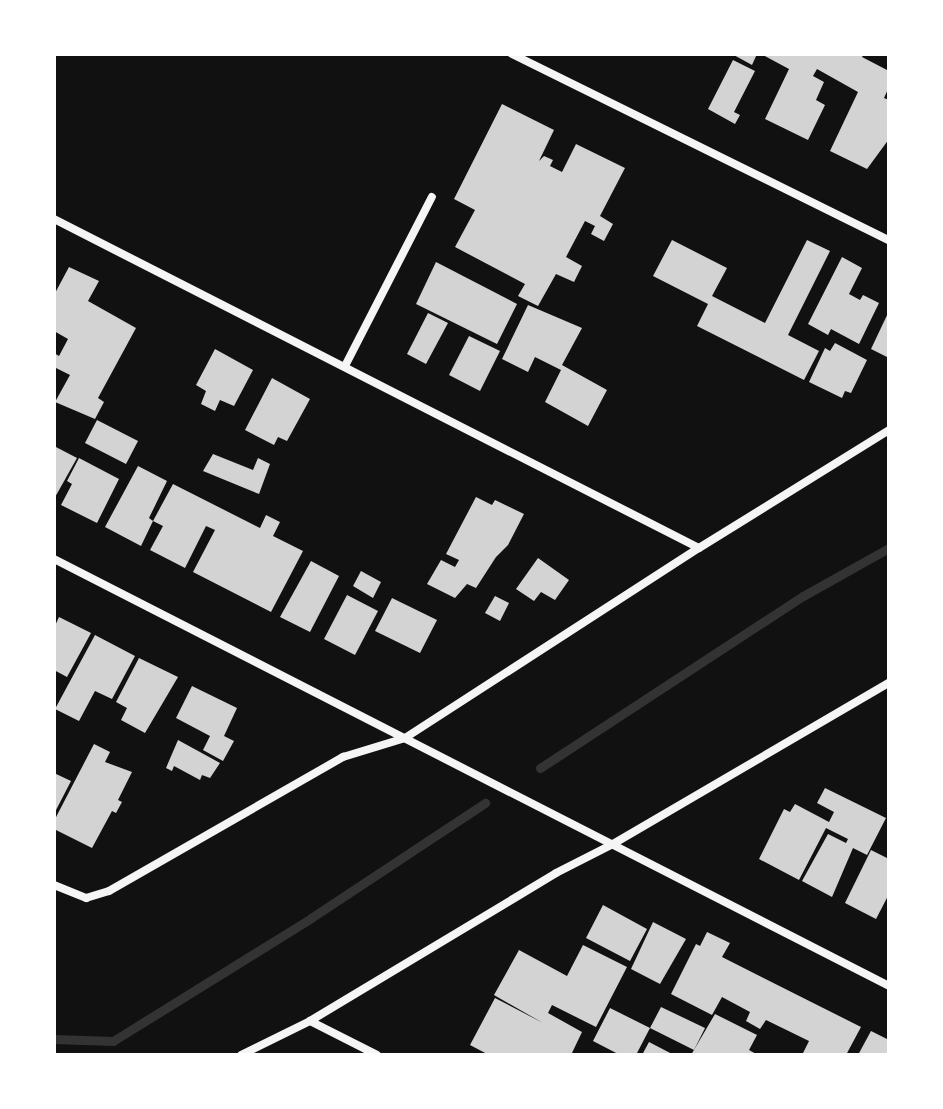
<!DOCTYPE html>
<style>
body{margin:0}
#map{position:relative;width:943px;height:1109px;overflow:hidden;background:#111;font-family:Poppins,sans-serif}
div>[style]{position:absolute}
.stream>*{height:9px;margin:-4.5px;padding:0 4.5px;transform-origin:4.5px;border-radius:4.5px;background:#333}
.building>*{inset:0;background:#d3d3d3}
.minor>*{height:8px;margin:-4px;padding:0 4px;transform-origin:4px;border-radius:4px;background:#f5f5f5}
span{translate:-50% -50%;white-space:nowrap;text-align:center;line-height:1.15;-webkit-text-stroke:7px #fff;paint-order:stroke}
.frame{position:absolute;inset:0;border:56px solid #fff;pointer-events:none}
</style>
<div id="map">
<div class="stream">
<div style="left:540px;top:768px;width:314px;rotate:-33.2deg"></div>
<div style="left:803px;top:596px;width:98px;rotate:-29.2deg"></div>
<div style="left:54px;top:1039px;width:59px;rotate:1.9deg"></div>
<div style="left:113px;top:1041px;width:233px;rotate:-31.8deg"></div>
<div style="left:311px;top:918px;width:209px;rotate:-33.5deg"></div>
</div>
<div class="building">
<div style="clip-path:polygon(732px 54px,757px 54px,752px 65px)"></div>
<div style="clip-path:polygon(761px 54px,864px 54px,862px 57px,889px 71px,889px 87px,884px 98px,889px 100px,889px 139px,867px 169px,830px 151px,858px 92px,817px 69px,813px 76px,824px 82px,816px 100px,825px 105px,808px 140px,765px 119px,789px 69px)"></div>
<div style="clip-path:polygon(733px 60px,755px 71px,734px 112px,740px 115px,735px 124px,708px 109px)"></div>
<div style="clip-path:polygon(502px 104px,554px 130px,539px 161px,544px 156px,553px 160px,550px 166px,562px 172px,576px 144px,625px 168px,600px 216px,613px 224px,604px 241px,591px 234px,595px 226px,585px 221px,566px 257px,582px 266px,574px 282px,556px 274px,538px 306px,518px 296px,525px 284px,455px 247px,475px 210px,454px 199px)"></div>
<div style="clip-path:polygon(672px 240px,727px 268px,712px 296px,765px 323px,807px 240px,830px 251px,788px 335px,819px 351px,804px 380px,697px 326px,708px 304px,653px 276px)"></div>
<div style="clip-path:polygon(842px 257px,862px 268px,849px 294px,860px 300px,863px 295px,879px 303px,859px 344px,831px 329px,828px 335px,808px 324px)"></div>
<div style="clip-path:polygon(436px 262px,517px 304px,497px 344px,416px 304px)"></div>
<div style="clip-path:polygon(69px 267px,99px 281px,88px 301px,136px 328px,98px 398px,104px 402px,95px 419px,55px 402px,70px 375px,54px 367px,54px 353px,59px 356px,68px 339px,54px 331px,54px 295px)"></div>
<div style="clip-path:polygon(528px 305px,582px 328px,562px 365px,607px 390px,588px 426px,545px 402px,561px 370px,535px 357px,528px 372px,502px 359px)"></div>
<div style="clip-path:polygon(889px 311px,889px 358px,871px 349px)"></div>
<div style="clip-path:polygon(428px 313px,448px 323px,426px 364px,407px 354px)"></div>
<div style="clip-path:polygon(469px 336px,500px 351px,480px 391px,449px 375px)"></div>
<div style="clip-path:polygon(835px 343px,867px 360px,851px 393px,845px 391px,842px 398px,809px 382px,825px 348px,830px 351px)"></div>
<div style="clip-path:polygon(215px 349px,253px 370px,234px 406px,220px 400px,215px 411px,201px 404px,206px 391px,196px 385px)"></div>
<div style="clip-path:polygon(272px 378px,310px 399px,287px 441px,278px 437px,274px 445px,245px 430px)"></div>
<div style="clip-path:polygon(97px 420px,138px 441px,126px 464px,85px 443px)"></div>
<div style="clip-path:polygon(54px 446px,77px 458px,54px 499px)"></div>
<div style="clip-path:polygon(213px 454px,253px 470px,258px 458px,270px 464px,259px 494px,203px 471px)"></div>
<div style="clip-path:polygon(79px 458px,119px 479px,97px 523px,61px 505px,72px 484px,67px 481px)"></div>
<div style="clip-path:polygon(138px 466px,167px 481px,149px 518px,153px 521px,173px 484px,260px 528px,266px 515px,280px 522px,273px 536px,303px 551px,271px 612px,193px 572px,215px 530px,206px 526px,185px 568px,150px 550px,163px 526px,153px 521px,141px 546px,105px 527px)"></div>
<div style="clip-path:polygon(476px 497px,492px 505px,495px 500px,524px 514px,508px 545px,496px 557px,476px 588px,467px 584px,455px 598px,427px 584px,441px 560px,455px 567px,459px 560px,446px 554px)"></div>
<div style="clip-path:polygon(538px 558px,569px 580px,555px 600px,541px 592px,534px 601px,516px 589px)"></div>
<div style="clip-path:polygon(311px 561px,339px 576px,310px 632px,280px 617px)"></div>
<div style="clip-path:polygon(361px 571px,381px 582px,373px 598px,353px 586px)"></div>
<div style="clip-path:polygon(347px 595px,378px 611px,355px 655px,324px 639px)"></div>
<div style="clip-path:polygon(495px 596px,509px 603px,500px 621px,485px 613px)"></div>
<div style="clip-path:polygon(392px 598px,437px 620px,420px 653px,375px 631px)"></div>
<div style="clip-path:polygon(59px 617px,91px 633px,67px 677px,54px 670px,54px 628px)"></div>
<div style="clip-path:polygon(95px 635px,135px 656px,112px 699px,95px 691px,79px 721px,55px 709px)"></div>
<div style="clip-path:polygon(139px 658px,178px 677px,145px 733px,121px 720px,127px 708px,116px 702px)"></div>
<div style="clip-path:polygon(192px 686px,237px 708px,224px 736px,234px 741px,223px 761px,203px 750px,210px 736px,176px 718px)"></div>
<div style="clip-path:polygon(178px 740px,220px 763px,210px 778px,202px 775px,200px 780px,174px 766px,172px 771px,166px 768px)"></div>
<div style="clip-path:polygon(94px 744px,110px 752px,105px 762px,132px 772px,118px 800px,122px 802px,116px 813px,112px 811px,92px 848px,54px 829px,54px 821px)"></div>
<div style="clip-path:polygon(54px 773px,71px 781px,54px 814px)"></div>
<div style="clip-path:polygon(825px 788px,886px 818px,867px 855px,853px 848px,832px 897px,802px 881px,828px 834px,846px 843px,848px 839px,826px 828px,799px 880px,759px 859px,784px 809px,790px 812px,795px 804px,829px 822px,834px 812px,817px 803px)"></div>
<div style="clip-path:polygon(871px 850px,889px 859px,889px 894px,876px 919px,845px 903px)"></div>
<div style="clip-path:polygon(603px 905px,647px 929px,630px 961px,586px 938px)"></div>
<div style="clip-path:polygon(653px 922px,686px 939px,660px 984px,631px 969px)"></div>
<div style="clip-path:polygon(707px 932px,730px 943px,722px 957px,861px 1027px,846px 1055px,802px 1055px,809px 1041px,766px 1020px,760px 1029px,746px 1021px,750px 1012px,722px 997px,712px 1015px,671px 994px,696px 944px,700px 946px)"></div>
<div style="clip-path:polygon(583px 945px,627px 967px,596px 1027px,552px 1005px,548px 1013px,582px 1032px,571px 1055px,489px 1055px,470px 1045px,495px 998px,543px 1023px,494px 995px,519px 950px,567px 976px)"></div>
<div style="clip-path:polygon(661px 1007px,705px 1028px,694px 1050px,650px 1028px)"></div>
<div style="clip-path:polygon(610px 1008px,650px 1028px,636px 1055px,620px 1055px,593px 1041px)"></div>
<div style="clip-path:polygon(715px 1014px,757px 1035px,749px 1050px,758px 1055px,691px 1055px)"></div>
<div style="clip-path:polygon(871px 1031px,889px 1040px,889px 1055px,858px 1055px)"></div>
<div style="clip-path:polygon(649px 1042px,674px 1055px,642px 1055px)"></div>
</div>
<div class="minor">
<div style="left:512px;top:54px;width:420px;rotate:26.3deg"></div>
<div style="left:54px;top:219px;width:724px;rotate:27.03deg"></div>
<div style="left:345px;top:366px;width:190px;rotate:-62.8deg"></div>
<div style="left:54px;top:559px;width:938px;rotate:27.08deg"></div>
<div style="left:54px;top:885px;width:35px;rotate:22deg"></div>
<div style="left:86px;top:898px;width:24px;rotate:-17deg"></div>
<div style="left:109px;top:891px;width:270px;rotate:-29.8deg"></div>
<div style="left:343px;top:757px;width:65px;rotate:-17deg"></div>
<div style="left:405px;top:738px;width:350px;rotate:-32.9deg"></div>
<div style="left:699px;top:548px;width:224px;rotate:-31.8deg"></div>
<div style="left:310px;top:1021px;width:75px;rotate:26.9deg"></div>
<div style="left:241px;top:1055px;width:77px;rotate:-26.2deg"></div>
<div style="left:310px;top:1021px;width:287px;rotate:-31deg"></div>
<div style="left:556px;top:873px;width:64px;rotate:-27deg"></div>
<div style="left:613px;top:844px;width:320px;rotate:-30.3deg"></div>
</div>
<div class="frame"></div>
</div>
